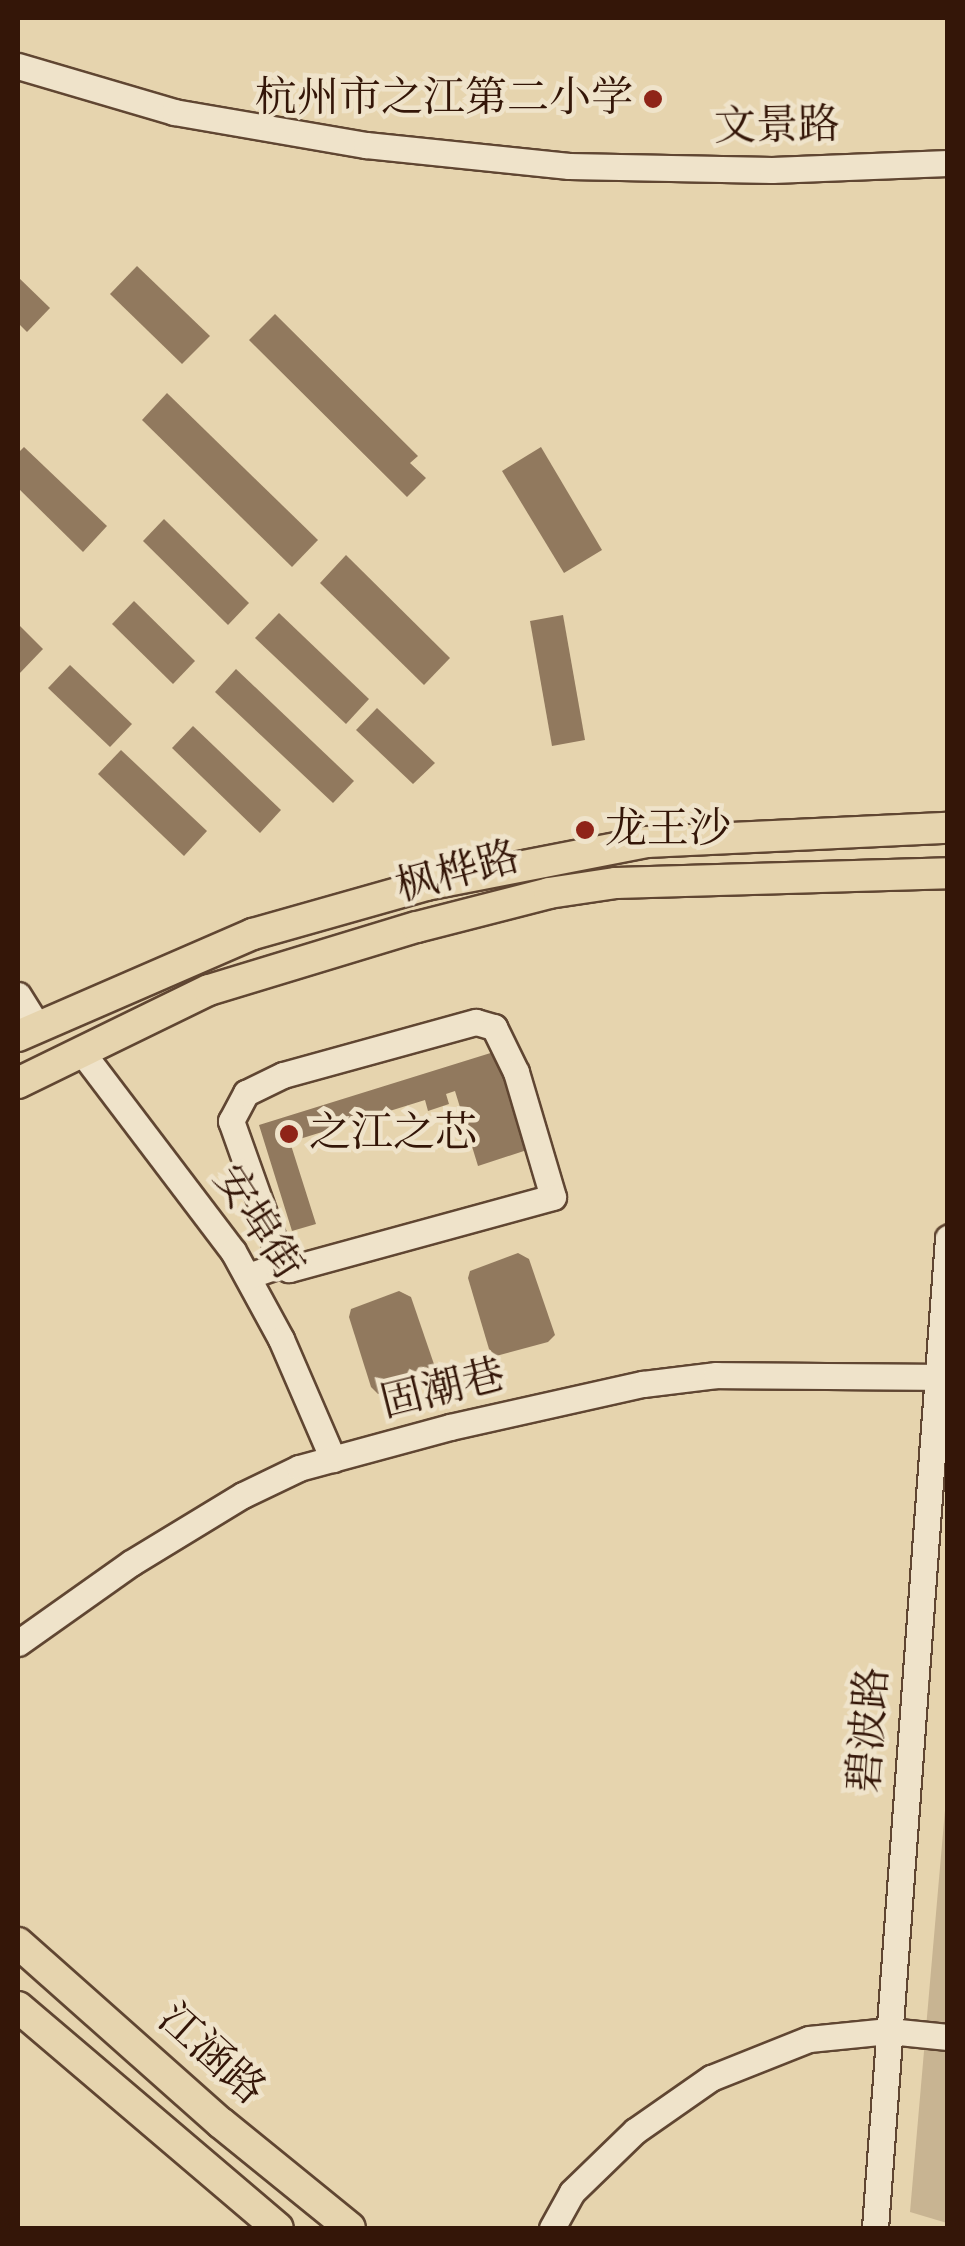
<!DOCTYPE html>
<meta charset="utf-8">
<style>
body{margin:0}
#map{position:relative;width:965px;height:2246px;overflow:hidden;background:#e6d4ae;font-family:"IM FELL DW Pica","Noto Serif SC",serif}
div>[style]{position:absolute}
.green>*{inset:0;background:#c8b492}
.building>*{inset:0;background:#91795e}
.roads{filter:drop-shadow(2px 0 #604632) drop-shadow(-2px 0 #604632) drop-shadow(0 2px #604632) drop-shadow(0 -2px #604632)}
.minor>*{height:25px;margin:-12.5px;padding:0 12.5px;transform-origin:12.5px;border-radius:12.5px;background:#efe3ca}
.major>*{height:30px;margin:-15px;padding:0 15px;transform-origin:15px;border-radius:15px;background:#e6d4ae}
.dots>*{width:28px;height:28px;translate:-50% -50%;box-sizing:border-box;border:5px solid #efe3ca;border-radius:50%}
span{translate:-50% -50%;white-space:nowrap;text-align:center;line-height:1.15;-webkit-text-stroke:9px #efe3ca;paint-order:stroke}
.poi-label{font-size:42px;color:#341608}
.right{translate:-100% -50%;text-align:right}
.left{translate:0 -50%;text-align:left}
.street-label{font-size:42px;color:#341608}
.frame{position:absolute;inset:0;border:20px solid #341608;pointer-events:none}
</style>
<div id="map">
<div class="green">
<div style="clip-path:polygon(947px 1787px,947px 2223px,910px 2212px)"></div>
</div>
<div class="building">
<div style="clip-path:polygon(137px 266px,210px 336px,182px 364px,110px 294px)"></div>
<div style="clip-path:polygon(18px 277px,50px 308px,27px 332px,18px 323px)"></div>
<div style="clip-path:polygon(275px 314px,418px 456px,410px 463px,426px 478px,407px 497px,249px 340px)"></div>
<div style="clip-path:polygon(167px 393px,318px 540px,292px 567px,142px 420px)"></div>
<div style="clip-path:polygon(24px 447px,107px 526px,83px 552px,18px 488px,18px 453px)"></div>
<div style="clip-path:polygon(541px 447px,602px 550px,564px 573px,502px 471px)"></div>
<div style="clip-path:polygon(164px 519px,249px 603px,228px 625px,143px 541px)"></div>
<div style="clip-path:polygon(346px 555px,450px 658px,424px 685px,320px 583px)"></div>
<div style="clip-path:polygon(134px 601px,195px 661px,173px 684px,112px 624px)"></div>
<div style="clip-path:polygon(279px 613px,369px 699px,346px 724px,255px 638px)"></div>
<div style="clip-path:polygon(563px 615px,585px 740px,552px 746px,530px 621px)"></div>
<div style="clip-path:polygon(18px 624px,43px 649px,18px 675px)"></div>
<div style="clip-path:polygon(70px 665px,132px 724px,110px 747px,48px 688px)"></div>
<div style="clip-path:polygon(236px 669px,354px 781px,333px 803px,215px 692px)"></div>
<div style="clip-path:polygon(377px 708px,435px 763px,413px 784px,356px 730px)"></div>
<div style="clip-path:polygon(193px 726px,281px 810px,260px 833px,172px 748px)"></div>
<div style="clip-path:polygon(121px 750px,207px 831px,184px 856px,98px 774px)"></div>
<div style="clip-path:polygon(497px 1051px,527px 1150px,478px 1166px,455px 1091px,446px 1094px,449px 1104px,428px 1111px,425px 1100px,290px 1142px,316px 1224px,292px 1231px,259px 1125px)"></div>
<div style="clip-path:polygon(518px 1253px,529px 1259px,555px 1335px,548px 1342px,496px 1356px,489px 1349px,468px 1278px,470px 1271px)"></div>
<div style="clip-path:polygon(399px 1291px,411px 1297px,437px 1373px,430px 1380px,378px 1394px,371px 1387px,349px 1317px,351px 1309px)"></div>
</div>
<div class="roads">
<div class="minor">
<div style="left:18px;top:66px;width:163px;rotate:16.4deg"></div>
<div style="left:174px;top:112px;width:195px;rotate:9.8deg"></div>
<div style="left:366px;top:145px;width:204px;rotate:5.9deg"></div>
<div style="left:569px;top:166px;width:203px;rotate:1.1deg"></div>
<div style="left:772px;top:170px;width:176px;rotate:-2.3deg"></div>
<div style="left:18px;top:995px;width:36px;rotate:58deg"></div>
<div style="left:81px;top:1051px;width:251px;rotate:52.8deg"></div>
<div style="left:233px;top:1251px;width:100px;rotate:61.4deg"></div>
<div style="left:281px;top:1339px;width:131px;rotate:66.6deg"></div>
<div style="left:248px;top:1276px;width:36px;rotate:-19deg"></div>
<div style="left:282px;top:1264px;width:152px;rotate:-109.6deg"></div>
<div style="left:231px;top:1121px;width:32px;rotate:-62deg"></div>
<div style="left:246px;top:1093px;width:41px;rotate:-25.9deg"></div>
<div style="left:283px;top:1075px;width:200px;rotate:-15.4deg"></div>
<div style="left:476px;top:1022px;width:19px;rotate:16deg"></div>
<div style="left:494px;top:1027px;width:50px;rotate:63.9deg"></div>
<div style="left:516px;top:1072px;width:130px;rotate:73.5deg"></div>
<div style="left:553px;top:1197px;width:274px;rotate:164.7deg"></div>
<div style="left:289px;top:1269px;width:9px;rotate:-144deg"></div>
<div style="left:18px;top:1643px;width:138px;rotate:-35.3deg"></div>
<div style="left:131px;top:1563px;width:131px;rotate:-31.3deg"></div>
<div style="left:243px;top:1495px;width:62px;rotate:-25.7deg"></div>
<div style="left:299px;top:1468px;width:156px;rotate:-15.2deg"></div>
<div style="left:450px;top:1427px;width:198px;rotate:-12.6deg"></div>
<div style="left:643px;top:1384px;width:74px;rotate:-7deg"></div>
<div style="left:716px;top:1375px;width:221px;rotate:0.5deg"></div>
<div style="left:552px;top:2228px;width:41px;rotate:-60.9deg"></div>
<div style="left:572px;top:2192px;width:88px;rotate:-44.1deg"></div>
<div style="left:635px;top:2131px;width:93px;rotate:-34.9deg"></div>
<div style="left:711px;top:2078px;width:105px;rotate:-21.7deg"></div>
<div style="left:809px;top:2039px;width:80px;rotate:-5.7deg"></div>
<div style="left:889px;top:2031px;width:59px;rotate:5.8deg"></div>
<div style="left:875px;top:2228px;width:993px;rotate:-85.78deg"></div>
</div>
<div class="major">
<div style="left:18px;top:1036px;width:256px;rotate:-23.5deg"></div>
<div style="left:253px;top:934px;width:180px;rotate:-15.8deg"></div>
<div style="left:426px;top:885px;width:225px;rotate:-11deg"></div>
<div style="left:647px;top:842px;width:301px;rotate:-2.7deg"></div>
<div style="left:18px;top:1083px;width:212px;rotate:-26deg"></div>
<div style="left:209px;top:990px;width:217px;rotate:-16.9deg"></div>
<div style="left:417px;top:927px;width:136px;rotate:-14.4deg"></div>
<div style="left:549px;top:893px;width:68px;rotate:-8.5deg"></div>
<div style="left:616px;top:883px;width:332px;rotate:-1.7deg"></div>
<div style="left:18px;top:1943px;width:271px;rotate:41.6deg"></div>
<div style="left:221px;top:2123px;width:166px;rotate:39.1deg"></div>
<div style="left:18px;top:2007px;width:341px;rotate:40.4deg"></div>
</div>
</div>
<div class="dots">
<div style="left:653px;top:99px;background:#8f2418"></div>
<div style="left:585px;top:830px;background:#8f2418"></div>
<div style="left:289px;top:1134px;background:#8f2418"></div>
</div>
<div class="poi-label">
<span class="right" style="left:633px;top:99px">杭州市之江第二小学</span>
<span class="left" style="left:605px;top:830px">龙王沙</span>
<span class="left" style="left:309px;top:1134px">之江之芯</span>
</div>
<div class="street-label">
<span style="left:777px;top:127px;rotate:-1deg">文景路</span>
<span style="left:458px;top:873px;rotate:-15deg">枫桦路</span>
<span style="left:257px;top:1223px;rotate:57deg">安埠街</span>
<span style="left:443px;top:1390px;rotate:-14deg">固潮巷</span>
<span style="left:870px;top:1730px;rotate:-86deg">碧波路</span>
<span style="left:211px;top:2055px;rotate:42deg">江涵路</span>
</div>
<div class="frame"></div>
</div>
